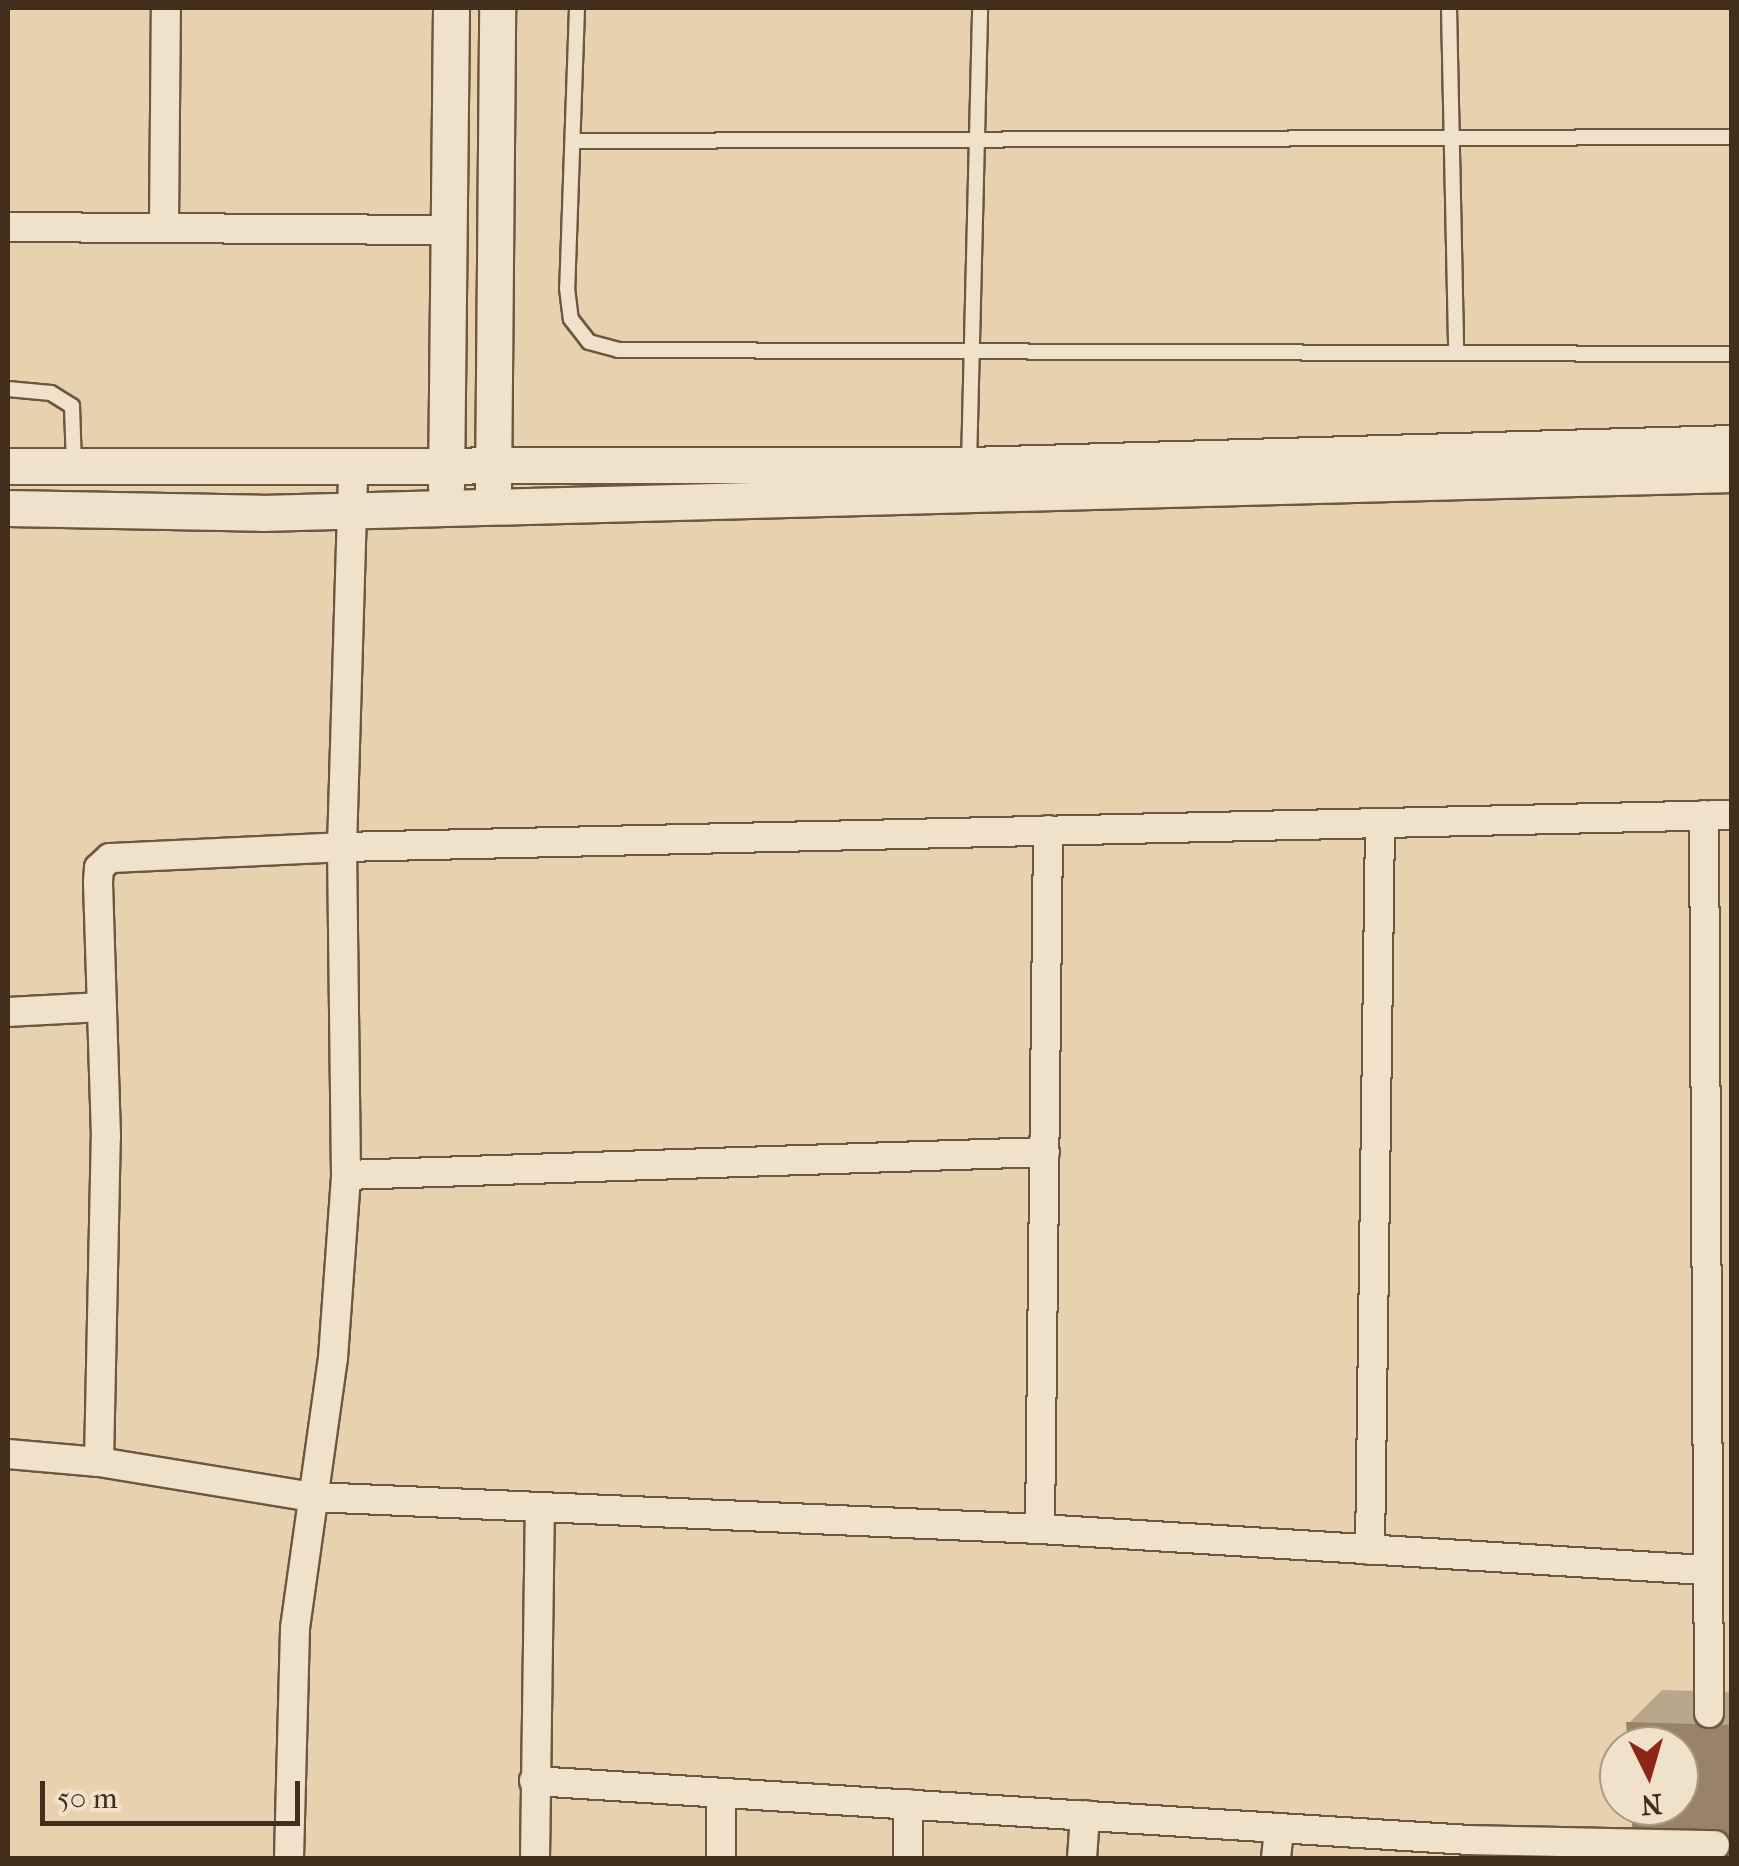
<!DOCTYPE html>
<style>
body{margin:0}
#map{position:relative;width:1739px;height:1866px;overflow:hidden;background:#e8d1ae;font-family:"IM FELL French Canon",serif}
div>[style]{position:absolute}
.shadow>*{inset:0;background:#0003}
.building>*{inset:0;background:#988368}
.roads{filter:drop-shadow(2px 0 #6c5740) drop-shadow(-2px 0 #6c5740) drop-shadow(0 2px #6c5740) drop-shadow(0 -2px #6c5740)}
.service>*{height:14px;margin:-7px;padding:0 7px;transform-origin:7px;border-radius:7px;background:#f0e1ca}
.minor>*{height:28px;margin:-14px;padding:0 14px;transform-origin:14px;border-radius:14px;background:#f0e1ca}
.tertiary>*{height:35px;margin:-17.5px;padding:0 17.5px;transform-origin:17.5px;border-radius:17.5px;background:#f0e1ca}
span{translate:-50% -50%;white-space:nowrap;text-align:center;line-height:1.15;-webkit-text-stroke:9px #f0e1ca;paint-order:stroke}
.frame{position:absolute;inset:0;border:10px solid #422e1c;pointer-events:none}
.north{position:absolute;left:1599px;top:1726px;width:100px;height:100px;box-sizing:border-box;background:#f0e1ca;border:2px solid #aa9984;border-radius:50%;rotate:175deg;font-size:28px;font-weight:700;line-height:40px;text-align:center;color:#422e1c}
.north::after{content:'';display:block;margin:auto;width:35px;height:45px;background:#8f2418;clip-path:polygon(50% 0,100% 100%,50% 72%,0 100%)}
.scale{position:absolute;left:40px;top:1781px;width:260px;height:45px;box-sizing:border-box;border:5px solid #422e1c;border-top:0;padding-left:12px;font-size:30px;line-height:35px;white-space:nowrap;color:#422e1c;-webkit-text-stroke:8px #f0e1ca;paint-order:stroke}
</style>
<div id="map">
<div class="shadow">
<div style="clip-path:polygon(1662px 1690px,1732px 1692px,1732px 1858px,1637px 1858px,1634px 1806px,1679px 1806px,1679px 1746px,1630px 1746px,1629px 1723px)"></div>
</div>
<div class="building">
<div style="clip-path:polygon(1626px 1722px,1732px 1725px,1732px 1858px,1634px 1858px,1631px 1806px,1679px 1806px,1679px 1746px,1628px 1746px)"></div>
</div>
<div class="roads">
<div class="service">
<div style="left:577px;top:8px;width:280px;rotate:92deg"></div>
<div style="left:567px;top:288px;width:31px;rotate:83deg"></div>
<div style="left:571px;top:319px;width:29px;rotate:52deg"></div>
<div style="left:589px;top:342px;width:30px;rotate:15deg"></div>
<div style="left:618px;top:350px;width:1114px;rotate:0.21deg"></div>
<div style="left:1449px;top:8px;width:344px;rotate:88.8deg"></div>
<div style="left:575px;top:141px;width:1157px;rotate:-0.2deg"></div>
<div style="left:8px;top:389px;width:43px;rotate:5.3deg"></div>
<div style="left:51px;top:393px;width:25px;rotate:32deg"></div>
<div style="left:72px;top:406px;width:60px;rotate:88.1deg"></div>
<div style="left:969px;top:464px;width:456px;rotate:-88.6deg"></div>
</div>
<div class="minor">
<div style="left:164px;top:225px;width:217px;rotate:-89.5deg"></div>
<div style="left:8px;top:227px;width:441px;rotate:0.4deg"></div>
<div style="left:1704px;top:815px;width:898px;rotate:89.68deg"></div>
<div style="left:8px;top:1012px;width:94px;rotate:-3deg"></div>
<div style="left:346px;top:1175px;width:699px;rotate:-1.88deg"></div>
<div style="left:8px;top:1454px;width:91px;rotate:5deg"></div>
<div style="left:99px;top:1462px;width:217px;rotate:9.3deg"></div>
<div style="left:313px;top:1497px;width:728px;rotate:2.52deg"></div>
<div style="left:1040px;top:1529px;width:665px;rotate:3.53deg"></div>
<div style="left:99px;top:1462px;width:325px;rotate:-88.8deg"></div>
<div style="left:106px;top:1137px;width:255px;rotate:-91.8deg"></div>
<div style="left:98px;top:882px;width:14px;rotate:-86deg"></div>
<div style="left:99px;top:868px;width:15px;rotate:-42deg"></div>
<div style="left:110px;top:858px;width:232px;rotate:-2.7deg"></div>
<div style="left:342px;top:847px;width:1390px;rotate:-1.32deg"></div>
<div style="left:1040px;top:1529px;width:699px;rotate:-89.34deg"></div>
<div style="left:1370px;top:1550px;width:727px;rotate:-89.21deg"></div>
<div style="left:534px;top:1781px;width:936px;rotate:3.61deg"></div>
<div style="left:1468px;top:1840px;width:247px;rotate:1.2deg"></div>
<div style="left:721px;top:1793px;width:65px;rotate:90deg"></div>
<div style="left:908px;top:1804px;width:54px;rotate:90deg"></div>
<div style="left:289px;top:1858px;width:230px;rotate:-88.5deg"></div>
<div style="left:295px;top:1628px;width:273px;rotate:-82deg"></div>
<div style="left:333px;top:1358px;width:183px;rotate:-85.9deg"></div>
<div style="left:346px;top:1175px;width:328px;rotate:-90.7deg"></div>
<div style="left:342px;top:847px;width:380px;rotate:-88.3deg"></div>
<div style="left:535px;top:1858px;width:348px;rotate:-89.2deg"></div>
<div style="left:1082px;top:1858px;width:43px;rotate:-86deg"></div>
<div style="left:1276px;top:1858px;width:30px;rotate:-84deg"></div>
</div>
<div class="tertiary">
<div style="left:8px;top:466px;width:961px;rotate:-0.06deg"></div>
<div style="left:969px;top:465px;width:763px;rotate:-1.65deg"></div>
<div style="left:446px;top:487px;width:479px;rotate:-89.4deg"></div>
<div style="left:493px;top:491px;width:483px;rotate:-89.5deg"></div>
<div style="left:8px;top:508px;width:253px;rotate:1.1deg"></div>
<div style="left:261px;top:513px;width:1472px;rotate:-1.52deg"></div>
</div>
</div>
<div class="frame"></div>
<div class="north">N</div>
<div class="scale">50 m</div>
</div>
